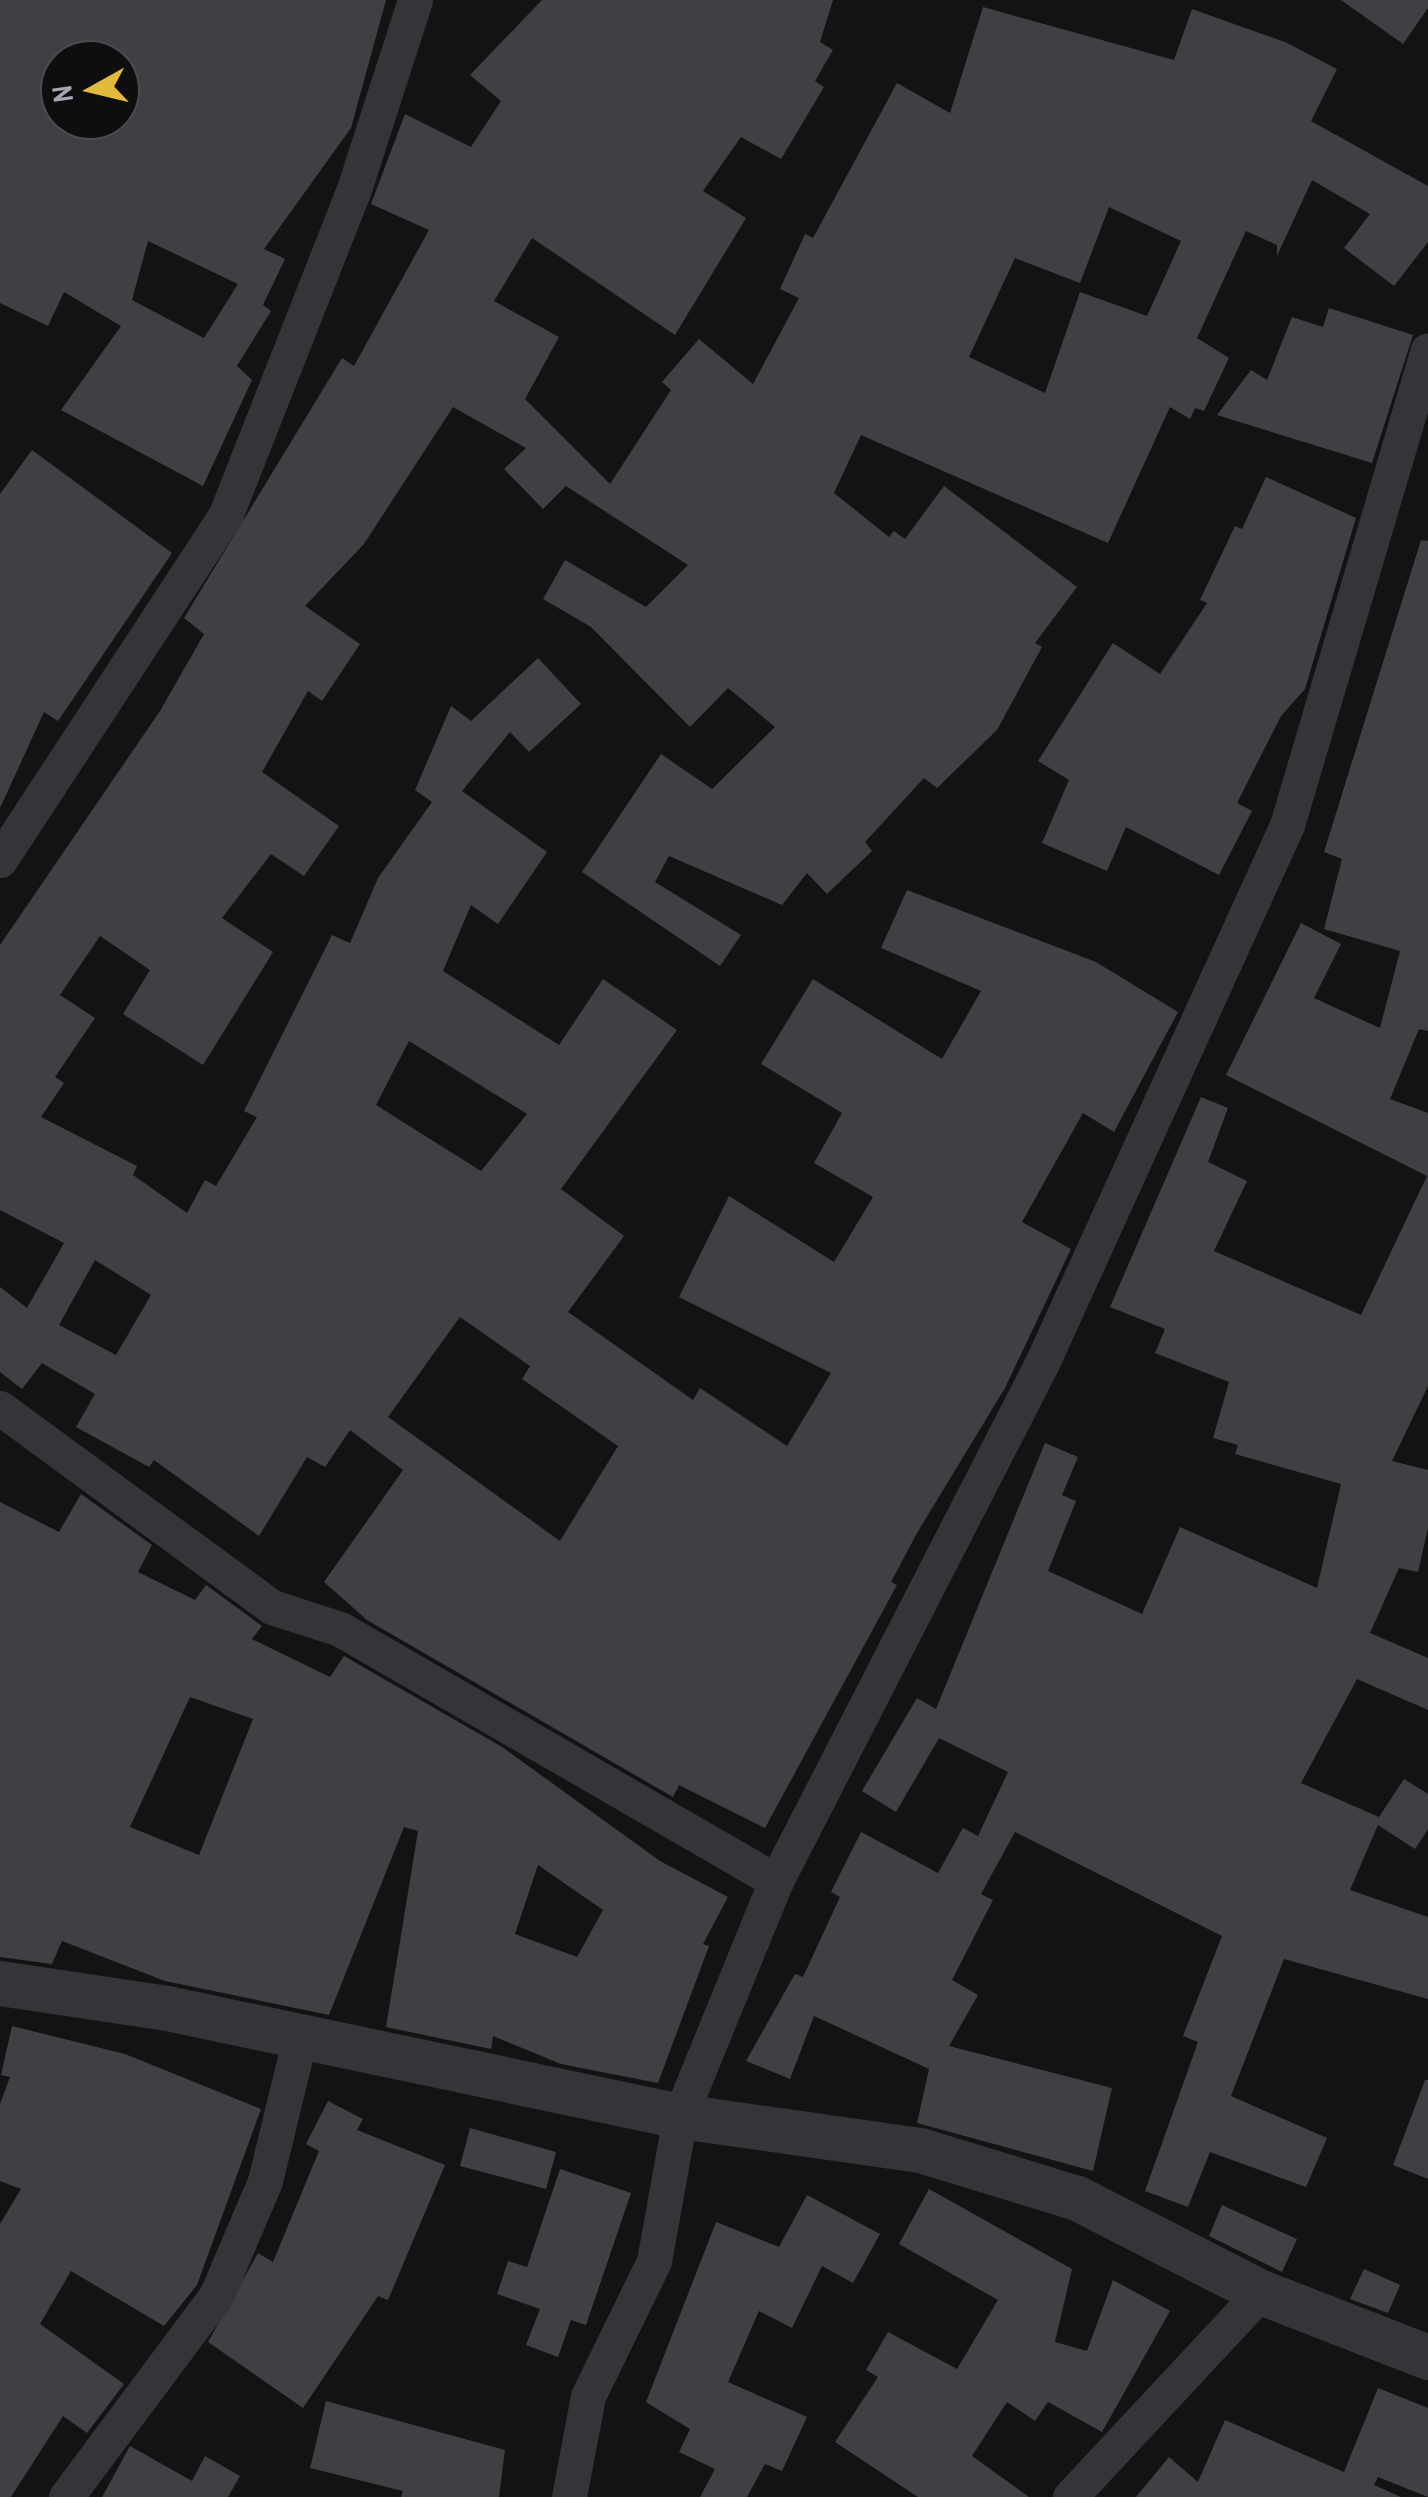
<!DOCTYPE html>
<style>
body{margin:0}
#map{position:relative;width:1428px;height:2497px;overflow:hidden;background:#131314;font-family:"Archivo Narrow",sans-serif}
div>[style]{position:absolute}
.building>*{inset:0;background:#3f4044}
.minor>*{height:35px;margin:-17.5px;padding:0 17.5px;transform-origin:17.5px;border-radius:17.5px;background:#343439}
.tertiary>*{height:45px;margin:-22.5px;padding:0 22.5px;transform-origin:22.5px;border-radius:22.5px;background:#343439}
span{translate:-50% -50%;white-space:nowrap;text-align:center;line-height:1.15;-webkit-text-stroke:10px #0e0e0f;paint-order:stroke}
.north{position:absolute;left:40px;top:40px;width:100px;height:100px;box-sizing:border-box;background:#0e0e0f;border:2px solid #4a4c51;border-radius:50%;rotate:262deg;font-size:28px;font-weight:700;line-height:40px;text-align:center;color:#a5a8b3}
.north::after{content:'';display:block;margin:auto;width:35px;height:45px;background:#e3bb3c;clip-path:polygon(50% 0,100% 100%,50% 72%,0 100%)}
</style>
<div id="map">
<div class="building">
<div style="clip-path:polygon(evenodd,0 0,386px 0,351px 128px,264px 249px,285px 259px,263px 305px,271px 311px,237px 366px,252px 380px,203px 486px,61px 410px,121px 326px,64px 292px,48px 326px,0 303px,0 0,60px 60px,120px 60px,120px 120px,60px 120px,60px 60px,0 0,148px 241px,238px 284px,204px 338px,132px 300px,148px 241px)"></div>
<div style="clip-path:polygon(evenodd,542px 0,833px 0,820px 42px,833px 50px,815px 81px,824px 87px,781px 159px,741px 137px,703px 191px,746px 218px,675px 335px,532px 238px,494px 301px,559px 337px,525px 399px,610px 484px,671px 390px,662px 382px,699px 339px,753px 384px,799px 298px,780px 289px,805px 234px,813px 238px,897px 83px,950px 113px,983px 7px,1174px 60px,1192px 9px,1285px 42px,1337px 69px,1311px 121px,1428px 186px,1428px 242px,1394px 286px,1344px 248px,1370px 214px,1312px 180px,1277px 256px,1277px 245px,1246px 231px,1197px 338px,1229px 358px,1204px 411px,1195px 408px,1190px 419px,1170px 407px,1108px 543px,861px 435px,834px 493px,889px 537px,894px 531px,905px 539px,944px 486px,1077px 587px,1035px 643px,1042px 647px,997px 730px,937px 788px,924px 778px,865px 842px,872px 851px,827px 894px,807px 873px,782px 905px,669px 856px,655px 882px,741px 935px,720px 966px,582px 872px,661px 754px,712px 789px,775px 727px,728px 688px,690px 727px,591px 627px,543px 599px,565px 560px,646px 607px,688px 565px,566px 486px,543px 509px,504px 469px,526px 448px,453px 407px,364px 544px,305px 606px,360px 644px,322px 701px,308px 691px,262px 772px,339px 826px,304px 876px,271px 854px,222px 918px,273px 952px,203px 1065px,123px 1014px,150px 970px,100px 936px,60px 995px,95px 1018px,55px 1077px,64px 1083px,41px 1117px,137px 1166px,133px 1175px,187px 1213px,205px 1180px,216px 1186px,257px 1117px,244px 1111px,332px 935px,350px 943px,378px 878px,432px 802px,415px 790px,451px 706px,471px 721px,538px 658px,581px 704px,529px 752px,510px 732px,462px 791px,547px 852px,498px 924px,471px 905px,443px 971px,559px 1045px,603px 979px,677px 1030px,561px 1189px,624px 1236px,568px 1312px,693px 1400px,700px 1388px,787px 1446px,831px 1373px,679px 1297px,729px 1196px,834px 1262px,873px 1197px,814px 1163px,842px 1113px,761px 1064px,813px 979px,942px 1059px,981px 991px,881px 948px,907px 890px,1096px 962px,1178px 1012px,1114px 1132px,1083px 1113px,1022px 1222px,1071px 1249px,1005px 1388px,917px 1533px,891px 1582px,897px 1585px,765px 1828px,679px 1785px,673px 1797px,367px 1620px,324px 1582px,403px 1470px,350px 1430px,325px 1467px,307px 1457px,259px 1536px,154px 1460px,149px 1467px,76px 1427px,95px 1394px,42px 1363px,22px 1389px,0 1372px,0 1287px,27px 1308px,64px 1243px,0 1210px,0 945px,160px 711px,204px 634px,184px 618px,342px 358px,354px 366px,429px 230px,371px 204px,405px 114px,471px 147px,501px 101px,470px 75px,542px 0,1109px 207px,1181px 241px,1147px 316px,1080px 292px,1045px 393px,969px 357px,1015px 258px,1080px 283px,1109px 207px,542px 0,409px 1041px,527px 1114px,481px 1171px,376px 1105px,409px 1041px,542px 0,95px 1260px,151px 1295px,116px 1355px,59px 1325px,95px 1260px,542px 0,460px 1317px,530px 1366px,522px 1379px,618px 1446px,560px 1541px,388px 1417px,460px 1317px)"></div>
<div style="clip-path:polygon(1341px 0,1428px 0,1428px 8px,1403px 44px)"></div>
<div style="clip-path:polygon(1329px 308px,1413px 335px,1372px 463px,1217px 415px,1251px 370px,1267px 380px,1292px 317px,1323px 327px)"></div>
<div style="clip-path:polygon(32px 450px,172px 553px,58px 721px,44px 712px,0 808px,0 494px)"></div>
<div style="clip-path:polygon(1266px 477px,1356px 518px,1305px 689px,1281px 716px,1237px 803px,1252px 811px,1219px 875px,1126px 827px,1107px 871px,1042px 843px,1069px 780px,1038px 761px,1113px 643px,1160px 674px,1207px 603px,1200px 600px,1235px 526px,1242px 529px)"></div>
<div style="clip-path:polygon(1421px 540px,1428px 541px,1428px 1031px,1419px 1029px,1390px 1099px,1428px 1113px,1428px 1386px,1392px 1461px,1428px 1470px,1428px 1528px,1418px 1572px,1399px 1568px,1370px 1633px,1428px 1658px,1428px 1710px,1357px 1679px,1301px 1783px,1379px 1817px,1404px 1779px,1428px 1794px,1428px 1829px,1415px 1849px,1378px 1825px,1350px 1890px,1428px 1917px,1428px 1999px,1284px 1959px,1231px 2096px,1327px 2138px,1306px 2187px,1210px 2152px,1188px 2207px,1145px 2191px,1198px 2042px,1183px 2036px,1222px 1936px,1015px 1832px,981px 1894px,993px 1900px,952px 1980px,978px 1995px,949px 2046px,1112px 2088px,1093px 2171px,917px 2123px,929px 2069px,814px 2016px,790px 2079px,746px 2061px,795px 1974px,803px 1977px,840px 1897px,831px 1892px,861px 1832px,938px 1873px,963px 1828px,978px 1836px,1008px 1772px,939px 1738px,896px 1812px,862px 1791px,917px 1698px,936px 1709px,1045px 1443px,1078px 1457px,1062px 1495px,1076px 1501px,1048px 1571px,1142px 1614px,1180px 1527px,1317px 1588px,1341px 1484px,1235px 1454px,1238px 1445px,1213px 1438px,1229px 1382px,1155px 1353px,1165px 1329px,1110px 1307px,1201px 1097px,1228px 1108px,1208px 1162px,1247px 1181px,1214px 1251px,1361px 1315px,1427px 1176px,1226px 1075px,1301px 923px,1341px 944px,1314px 998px,1380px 1028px,1400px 951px,1324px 929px,1342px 859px,1324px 852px)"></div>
<div style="clip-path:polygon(evenodd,81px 1494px,152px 1545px,138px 1572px,195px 1600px,206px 1585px,262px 1626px,252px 1639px,330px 1677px,344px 1656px,502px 1747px,660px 1861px,728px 1897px,703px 1944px,709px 1946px,658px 2083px,561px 2064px,493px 2036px,491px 2049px,386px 2027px,418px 1831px,404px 1827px,329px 2015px,165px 1981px,62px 1941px,52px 1964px,0 1957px,0 1502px,59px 1532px,81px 1494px,190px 1697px,253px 1719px,199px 1855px,130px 1827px,190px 1697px,81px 1494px,538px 1865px,603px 1910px,577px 1957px,515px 1934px,538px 1865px)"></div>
<div style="clip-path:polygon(12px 2026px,125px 2054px,261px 2109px,197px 2285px,164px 2326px,71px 2271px,40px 2324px,124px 2384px,87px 2433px,63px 2416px,11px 2497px,0 2497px,0 2224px,21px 2189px,0 2181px,0 2104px,10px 2077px,1px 2075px)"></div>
<div style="clip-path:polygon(1425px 2080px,1428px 2080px,1428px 2179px,1393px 2165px)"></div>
<div style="clip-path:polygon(328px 2101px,363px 2119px,357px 2130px,445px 2165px,388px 2300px,378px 2296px,303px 2408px,208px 2342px,258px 2253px,273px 2262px,319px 2151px,306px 2144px)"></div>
<div style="clip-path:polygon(470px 2128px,556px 2152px,546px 2189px,460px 2166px)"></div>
<div style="clip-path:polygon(560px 2169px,631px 2193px,586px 2325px,571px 2320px,558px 2357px,526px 2345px,540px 2309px,497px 2294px,508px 2261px,527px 2267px)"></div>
<div style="clip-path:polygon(929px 2189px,1072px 2269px,1055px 2342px,1087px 2351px,1113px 2280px,1170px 2311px,1102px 2432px,1048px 2402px,1035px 2421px,1007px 2402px,972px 2456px,1029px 2497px,918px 2497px,835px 2442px,878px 2377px,866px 2370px,888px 2332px,957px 2369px,998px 2300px,899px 2244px)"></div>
<div style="clip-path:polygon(807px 2195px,880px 2234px,853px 2283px,822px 2266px,792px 2328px,759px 2311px,728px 2382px,807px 2417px,782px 2471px,765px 2464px,747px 2497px,700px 2497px,715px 2469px,679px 2452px,690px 2429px,646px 2402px,716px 2222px,779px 2247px)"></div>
<div style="clip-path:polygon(1222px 2205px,1297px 2239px,1282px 2272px,1209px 2236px)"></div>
<div style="clip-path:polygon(1364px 2269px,1400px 2285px,1388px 2313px,1350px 2299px)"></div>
<div style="clip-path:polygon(1378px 2388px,1428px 2408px,1428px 2497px,1378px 2477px,1374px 2485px,1401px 2497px,1136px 2497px,1169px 2457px,1198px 2482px,1225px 2420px,1344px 2472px)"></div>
<div style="clip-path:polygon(326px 2401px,505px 2450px,499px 2497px,401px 2497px,403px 2491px,310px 2468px)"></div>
<div style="clip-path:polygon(130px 2446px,192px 2481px,205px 2456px,240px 2476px,228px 2497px,102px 2497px)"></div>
</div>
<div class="minor">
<div style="left:0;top:860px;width:413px;rotate:-56.8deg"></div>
<div style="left:226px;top:514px;width:352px;rotate:-68.5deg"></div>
<div style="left:355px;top:186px;width:195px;rotate:-72.1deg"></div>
<div style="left:0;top:1408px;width:337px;rotate:36.2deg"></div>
<div style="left:272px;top:1607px;width:71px;rotate:17.9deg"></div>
<div style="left:340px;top:1629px;width:504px;rotate:30.03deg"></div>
<div style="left:66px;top:2497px;width:251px;rotate:-53.3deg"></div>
<div style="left:216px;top:2296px;width:125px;rotate:-66.9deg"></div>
<div style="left:265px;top:2181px;width:148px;rotate:-76.3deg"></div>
<div style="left:569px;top:2497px;width:103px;rotate:-79.3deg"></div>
<div style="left:588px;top:2396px;width:150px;rotate:-63.9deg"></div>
<div style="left:654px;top:2261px;width:147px;rotate:-79.8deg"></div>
<div style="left:680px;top:2116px;width:254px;rotate:-67.8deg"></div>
<div style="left:776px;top:1881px;width:582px;rotate:-62.82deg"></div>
<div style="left:1042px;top:1363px;width:591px;rotate:-65.52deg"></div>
<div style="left:1287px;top:825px;width:495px;rotate:-73.5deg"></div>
<div style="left:1070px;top:2497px;width:280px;rotate:-47deg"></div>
</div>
<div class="tertiary">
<div style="left:0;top:1983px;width:169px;rotate:8.5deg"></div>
<div style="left:167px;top:2008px;width:524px;rotate:11.89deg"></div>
<div style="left:680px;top:2116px;width:242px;rotate:8.1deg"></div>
<div style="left:920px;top:2150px;width:164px;rotate:17deg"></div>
<div style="left:1077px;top:2198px;width:207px;rotate:27.1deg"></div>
<div style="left:1261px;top:2292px;width:179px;rotate:21.3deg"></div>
</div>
<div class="north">N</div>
</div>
